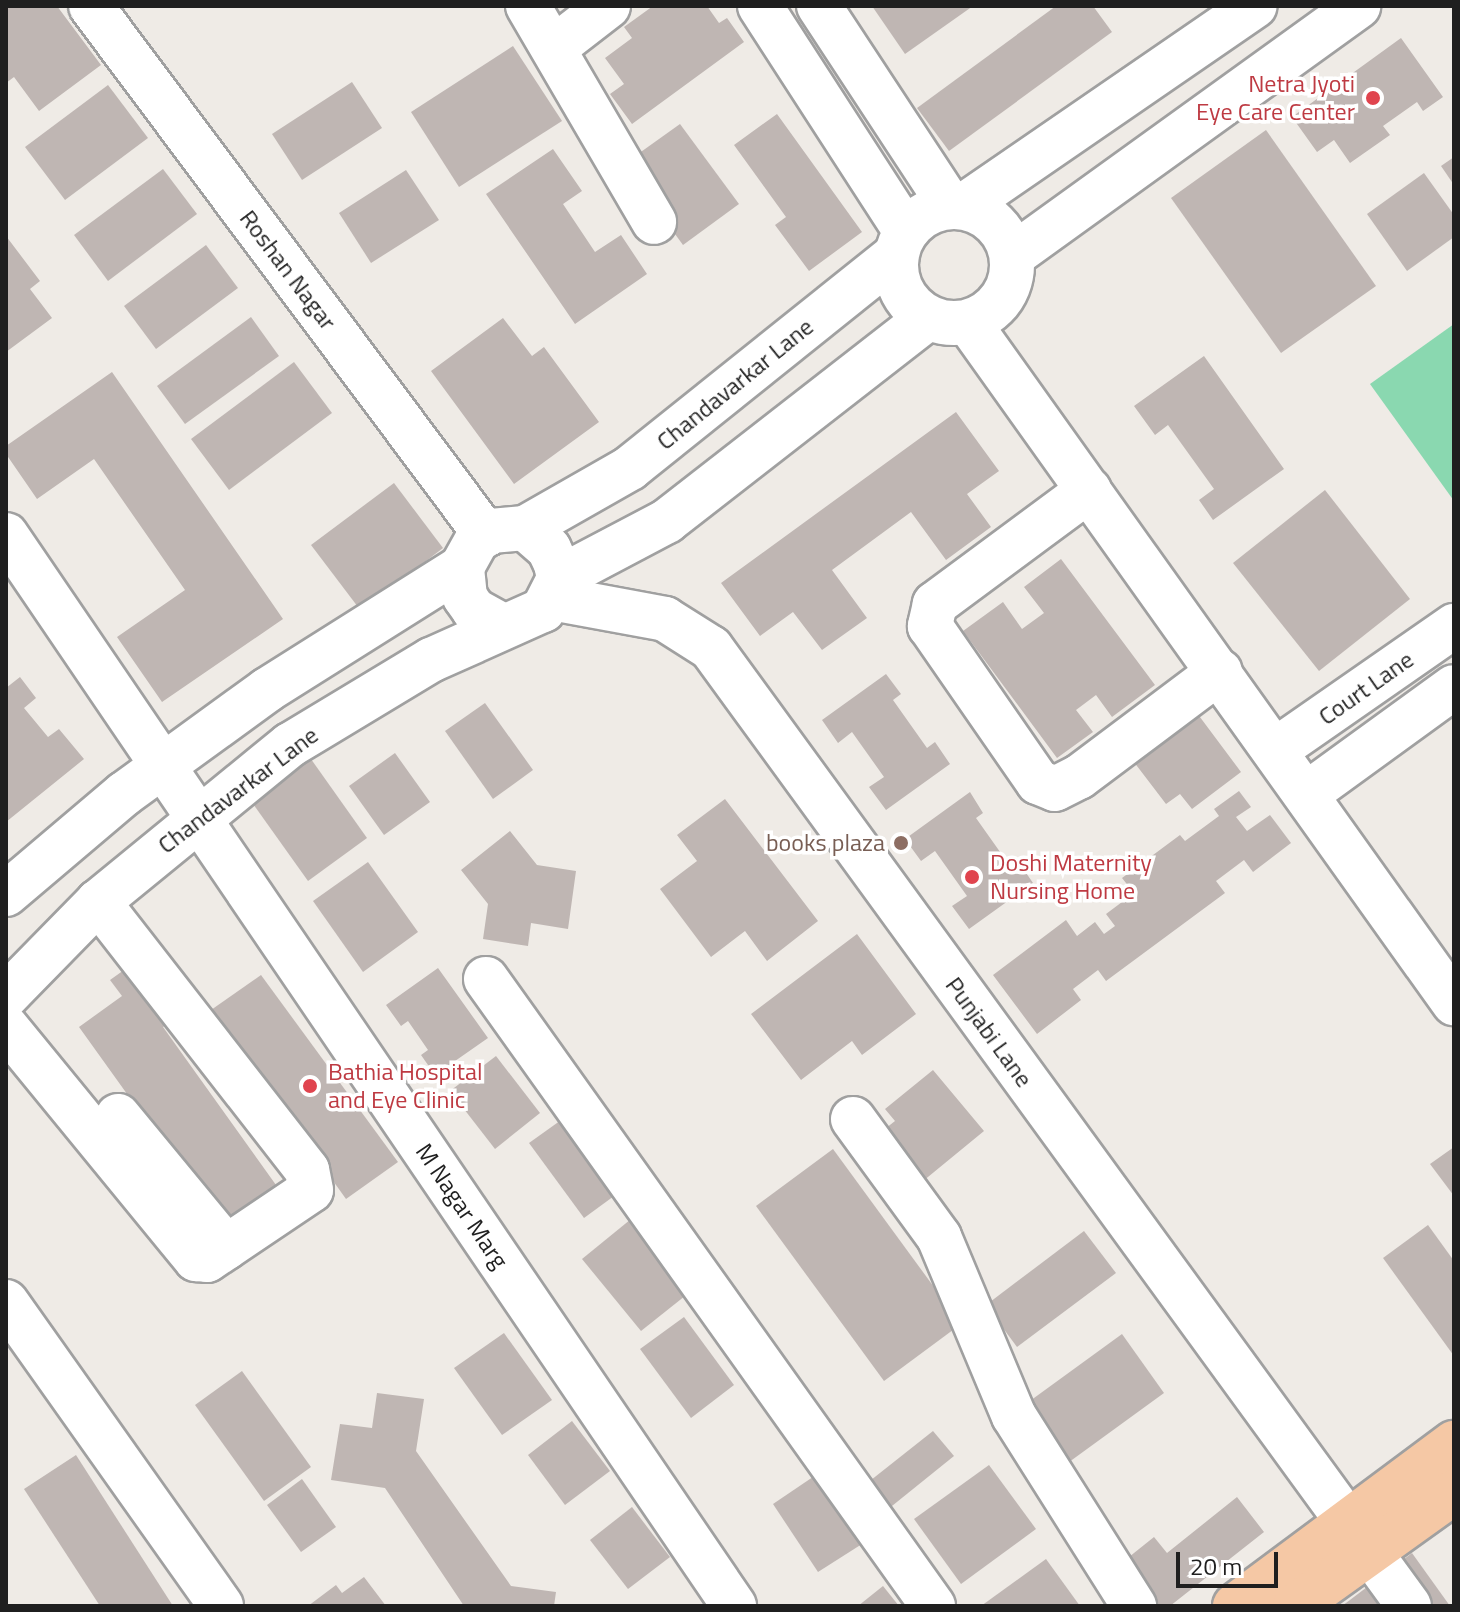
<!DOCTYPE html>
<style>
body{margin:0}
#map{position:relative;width:1460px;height:1612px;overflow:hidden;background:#efebe6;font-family:"Titillium Web",sans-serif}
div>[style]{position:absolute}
.pitch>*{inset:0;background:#8ad8b0}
.building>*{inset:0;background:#bfb6b3}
.roads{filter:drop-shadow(2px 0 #a0a0a0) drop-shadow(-2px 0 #a0a0a0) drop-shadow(0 2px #a0a0a0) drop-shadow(0 -2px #a0a0a0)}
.minor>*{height:44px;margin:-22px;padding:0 22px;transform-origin:22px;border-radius:22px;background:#fff}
.minor>.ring{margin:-22px;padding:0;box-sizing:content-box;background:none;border:44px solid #fff;border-radius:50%}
.major>*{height:44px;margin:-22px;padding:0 22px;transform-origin:22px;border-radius:22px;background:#f5c8a5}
.dots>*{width:22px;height:22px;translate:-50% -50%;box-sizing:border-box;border:4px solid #fff;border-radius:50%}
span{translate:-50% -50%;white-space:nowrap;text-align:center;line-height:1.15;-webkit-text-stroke:7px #fff;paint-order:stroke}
.health-label{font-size:24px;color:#be3a42}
.right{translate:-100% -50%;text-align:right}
.left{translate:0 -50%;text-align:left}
.street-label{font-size:24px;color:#1f1f1f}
.education-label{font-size:24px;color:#785e54}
.frame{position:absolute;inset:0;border:8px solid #1f1f1f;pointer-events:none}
.scale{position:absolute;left:1176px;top:1552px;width:102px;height:36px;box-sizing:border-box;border:4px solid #1f1f1f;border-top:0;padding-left:10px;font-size:24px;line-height:28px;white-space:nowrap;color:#1f1f1f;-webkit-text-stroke:6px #fff;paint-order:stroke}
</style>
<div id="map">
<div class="pitch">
<div style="clip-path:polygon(1454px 324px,1454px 501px,1370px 384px)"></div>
</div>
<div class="building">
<div style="clip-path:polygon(6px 6px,57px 6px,101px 65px,39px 111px,14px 77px,6px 83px)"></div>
<div style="clip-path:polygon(653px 6px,707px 6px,719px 23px,727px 18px,744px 42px,632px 124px,610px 94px,624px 84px,605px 58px,632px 38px,624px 27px)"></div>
<div style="clip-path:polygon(872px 6px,973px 6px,905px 54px)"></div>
<div style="clip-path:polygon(1056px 6px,1093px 6px,1112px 32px,949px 151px,917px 108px)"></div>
<div style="clip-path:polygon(1401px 38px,1443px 97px,1423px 111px,1417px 102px,1383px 126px,1390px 135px,1350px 163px,1334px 140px,1317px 152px,1292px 117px)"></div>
<div style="clip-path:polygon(513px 46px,562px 121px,459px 187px,411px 112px)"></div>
<div style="clip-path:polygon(352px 82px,382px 128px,302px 180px,272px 134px)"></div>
<div style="clip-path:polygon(108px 85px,148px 138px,65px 200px,25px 147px)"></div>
<div style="clip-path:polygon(777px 114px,862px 232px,809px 271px,775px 225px,786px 217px,734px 145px)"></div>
<div style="clip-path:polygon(680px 124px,739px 204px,683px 245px,624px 164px)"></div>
<div style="clip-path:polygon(1266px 130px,1376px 286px,1281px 353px,1171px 198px)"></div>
<div style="clip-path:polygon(553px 149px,582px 191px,563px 204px,595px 252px,621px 235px,647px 274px,575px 324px,486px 194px)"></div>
<div style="clip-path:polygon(1454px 157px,1454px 185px,1441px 166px)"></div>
<div style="clip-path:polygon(163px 169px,197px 214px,108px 281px,74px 235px)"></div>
<div style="clip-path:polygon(406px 170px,439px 220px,371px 263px,339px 213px)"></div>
<div style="clip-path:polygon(1424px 173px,1454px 215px,1454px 237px,1407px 271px,1367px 214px)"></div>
<div style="clip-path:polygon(6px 236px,40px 281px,30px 289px,52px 318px,6px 352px)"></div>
<div style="clip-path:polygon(206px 245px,238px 288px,156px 349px,124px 306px)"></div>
<div style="clip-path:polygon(251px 317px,279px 356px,185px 424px,157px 386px)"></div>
<div style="clip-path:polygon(503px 318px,532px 356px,544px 347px,599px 422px,514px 484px,431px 371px)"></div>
<div style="clip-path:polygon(1204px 356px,1284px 469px,1213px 520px,1199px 500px,1214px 489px,1168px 425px,1155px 435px,1134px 406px)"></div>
<div style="clip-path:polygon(294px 362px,332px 413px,229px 490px,191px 439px)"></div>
<div style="clip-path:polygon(112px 372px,283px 619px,162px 702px,117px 637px,185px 590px,94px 459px,37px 499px,6px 454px,6px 446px)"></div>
<div style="clip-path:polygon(956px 412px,999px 471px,967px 494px,991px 527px,946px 560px,911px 512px,832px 570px,867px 618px,822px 650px,793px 612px,760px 636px,721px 583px)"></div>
<div style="clip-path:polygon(394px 483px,443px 548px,361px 611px,311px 545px)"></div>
<div style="clip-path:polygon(1325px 490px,1410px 599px,1319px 671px,1233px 563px)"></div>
<div style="clip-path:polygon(1061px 559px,1155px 685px,1112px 717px,1096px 695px,1076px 710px,1093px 732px,1057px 758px,963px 631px,1003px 602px,1022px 629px,1044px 613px,1024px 587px)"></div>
<div style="clip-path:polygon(886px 674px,901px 694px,893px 700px,927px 748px,935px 742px,950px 764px,886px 810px,869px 787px,884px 777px,852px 732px,838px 743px,822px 720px)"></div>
<div style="clip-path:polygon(20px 677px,36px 698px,24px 708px,48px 737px,59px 729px,84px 759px,6px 822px,6px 688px)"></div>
<div style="clip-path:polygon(1188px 701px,1241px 772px,1192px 809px,1180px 794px,1166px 804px,1124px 749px)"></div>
<div style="clip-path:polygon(485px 703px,533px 770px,493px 799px,445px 731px)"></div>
<div style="clip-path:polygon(306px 752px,367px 838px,308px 881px,246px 794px)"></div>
<div style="clip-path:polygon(395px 753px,430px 802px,384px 835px,349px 786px)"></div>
<div style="clip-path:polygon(1239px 791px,1251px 807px,1236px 817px,1247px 831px,1270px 815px,1291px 843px,1253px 872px,1244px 860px,1216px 881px,1225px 893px,1106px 981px,1098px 970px,1073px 989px,1081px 1000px,1037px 1034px,993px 975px,1066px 920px,1077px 936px,1095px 922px,1104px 934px,1115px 926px,1106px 914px,1134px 893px,1122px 878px,1180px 835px,1185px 841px,1219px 816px,1214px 809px)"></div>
<div style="clip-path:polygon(970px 792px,983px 813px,976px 818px,1010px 866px,1018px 861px,1033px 883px,969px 929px,952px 906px,967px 896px,935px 851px,921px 861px,905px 839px)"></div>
<div style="clip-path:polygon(725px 799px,818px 921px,767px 961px,745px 931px,711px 957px,660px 889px,697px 861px,677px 835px)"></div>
<div style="clip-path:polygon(510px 831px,537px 865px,576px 871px,568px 929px,531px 923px,528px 946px,483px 939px,488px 904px,461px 870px)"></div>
<div style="clip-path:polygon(368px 862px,418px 932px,363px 972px,313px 901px)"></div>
<div style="clip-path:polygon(857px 934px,916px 1014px,862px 1055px,852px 1041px,801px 1080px,751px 1014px)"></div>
<div style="clip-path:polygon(131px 965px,171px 1022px,163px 1027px,276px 1185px,221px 1225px,79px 1027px,122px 996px,110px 980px)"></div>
<div style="clip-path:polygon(438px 968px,488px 1038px,435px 1075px,421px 1055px,428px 1050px,408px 1021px,401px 1026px,386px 1005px)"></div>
<div style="clip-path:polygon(261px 975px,398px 1162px,346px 1199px,211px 1010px)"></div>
<div style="clip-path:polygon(496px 1056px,540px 1113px,495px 1149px,450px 1091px)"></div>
<div style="clip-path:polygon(933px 1070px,984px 1131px,917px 1186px,876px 1136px,895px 1121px,885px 1109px)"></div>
<div style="clip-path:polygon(585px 1103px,640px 1177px,584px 1218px,529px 1143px)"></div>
<div style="clip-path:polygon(1454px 1147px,1454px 1196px,1430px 1164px)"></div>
<div style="clip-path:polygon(833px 1149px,961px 1324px,884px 1381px,756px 1206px)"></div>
<div style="clip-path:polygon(636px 1215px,695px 1288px,641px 1331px,582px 1259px)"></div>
<div style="clip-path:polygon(1428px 1225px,1454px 1261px,1454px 1356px,1383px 1258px)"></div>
<div style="clip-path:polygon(1084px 1231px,1116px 1273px,1017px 1347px,986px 1305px)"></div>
<div style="clip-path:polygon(684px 1317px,734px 1385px,691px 1418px,640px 1349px)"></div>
<div style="clip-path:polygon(504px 1333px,552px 1400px,502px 1435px,454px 1368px)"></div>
<div style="clip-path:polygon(1122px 1334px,1164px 1393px,1065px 1465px,1023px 1406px)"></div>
<div style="clip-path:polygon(242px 1371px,311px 1467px,264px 1501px,195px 1405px)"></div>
<div style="clip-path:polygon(377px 1393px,424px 1399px,416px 1451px,511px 1586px,556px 1592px,554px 1606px,464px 1606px,385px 1488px,331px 1480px,340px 1424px,372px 1428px)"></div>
<div style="clip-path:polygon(572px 1421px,610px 1471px,565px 1505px,528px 1455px)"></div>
<div style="clip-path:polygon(933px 1431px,954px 1456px,887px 1510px,866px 1484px)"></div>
<div style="clip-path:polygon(76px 1455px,173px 1606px,100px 1606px,24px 1489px)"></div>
<div style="clip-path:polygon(838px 1460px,884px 1530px,818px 1572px,773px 1504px)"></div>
<div style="clip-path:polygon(989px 1465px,1036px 1529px,961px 1584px,914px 1519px)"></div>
<div style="clip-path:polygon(302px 1479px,336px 1527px,301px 1552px,267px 1505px)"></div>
<div style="clip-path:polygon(1237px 1497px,1264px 1532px,1170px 1606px,1160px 1606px,1124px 1561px,1154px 1537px,1167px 1553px)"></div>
<div style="clip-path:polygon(632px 1507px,670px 1557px,628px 1589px,590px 1540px)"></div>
<div style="clip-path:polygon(1412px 1553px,1450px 1606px,1342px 1606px)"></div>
<div style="clip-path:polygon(1046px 1559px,1080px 1606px,981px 1606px)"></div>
<div style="clip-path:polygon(364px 1577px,386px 1606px,308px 1606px,336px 1585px,342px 1593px)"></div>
<div style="clip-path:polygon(883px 1586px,899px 1606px,858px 1606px)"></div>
</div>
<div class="roads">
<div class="minor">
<div style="left:91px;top:6px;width:660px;rotate:53.25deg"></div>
<div style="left:528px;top:6px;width:250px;rotate:59.7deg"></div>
<div style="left:760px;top:6px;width:269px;rotate:57.1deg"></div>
<div style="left:819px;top:6px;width:240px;rotate:56.7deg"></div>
<div style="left:555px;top:47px;width:67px;rotate:-37.7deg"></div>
<div class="ring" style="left:896px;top:207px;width:72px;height:72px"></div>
<div style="left:962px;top:207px;width:355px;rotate:-34.5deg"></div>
<div style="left:1012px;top:256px;width:427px;rotate:-35.8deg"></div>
<div style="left:968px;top:322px;width:837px;rotate:54.49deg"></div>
<div style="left:1089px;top:490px;width:192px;rotate:143.5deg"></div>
<div style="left:935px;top:604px;width:23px;rotate:103deg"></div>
<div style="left:930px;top:626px;width:190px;rotate:55.3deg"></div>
<div style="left:1038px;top:782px;width:18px;rotate:22deg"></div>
<div style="left:1055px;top:789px;width:27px;rotate:-27deg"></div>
<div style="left:1079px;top:777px;width:176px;rotate:-36.9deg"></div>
<div style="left:6px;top:535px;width:1295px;rotate:55.79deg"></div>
<div style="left:559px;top:578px;width:122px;rotate:-27.8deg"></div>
<div style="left:667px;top:521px;width:331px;rotate:-37.9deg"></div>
<div style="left:552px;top:598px;width:115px;rotate:10.5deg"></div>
<div style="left:665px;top:619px;width:54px;rotate:32.2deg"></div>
<div style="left:711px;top:648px;width:1185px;rotate:53.92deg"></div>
<div style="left:501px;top:625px;width:31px;rotate:-151deg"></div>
<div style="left:474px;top:610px;width:16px;rotate:-125deg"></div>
<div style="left:465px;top:597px;width:30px;rotate:-96deg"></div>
<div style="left:462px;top:567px;width:31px;rotate:-61deg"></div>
<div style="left:477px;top:540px;width:17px;rotate:-33deg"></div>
<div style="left:491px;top:531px;width:34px;rotate:-5deg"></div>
<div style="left:525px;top:528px;width:121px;rotate:-29.7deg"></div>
<div style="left:630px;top:468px;width:342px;rotate:-38.7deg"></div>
<div style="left:1277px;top:749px;width:216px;rotate:-34.8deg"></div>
<div style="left:1308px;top:793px;width:180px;rotate:-36deg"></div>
<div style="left:6px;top:894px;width:155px;rotate:-40.3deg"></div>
<div style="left:124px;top:794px;width:177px;rotate:-36deg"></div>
<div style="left:267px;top:690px;width:231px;rotate:-32.2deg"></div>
<div style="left:486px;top:979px;width:770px;rotate:54.51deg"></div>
<div style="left:6px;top:996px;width:132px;rotate:-45.6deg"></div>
<div style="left:98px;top:902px;width:248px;rotate:-39.3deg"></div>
<div style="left:290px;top:745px;width:165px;rotate:-31.1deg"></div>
<div style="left:431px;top:660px;width:123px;rotate:-24.1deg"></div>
<div style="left:543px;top:610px;width:36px;rotate:-63deg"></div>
<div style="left:559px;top:578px;width:14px;rotate:-102deg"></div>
<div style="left:556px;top:564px;width:17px;rotate:-115deg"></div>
<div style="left:549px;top:549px;width:32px;rotate:-139deg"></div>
<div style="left:6px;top:1027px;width:300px;rotate:50.7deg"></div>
<div style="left:196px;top:1259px;width:11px;rotate:5deg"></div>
<div style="left:207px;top:1260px;width:125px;rotate:-33.9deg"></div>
<div style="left:311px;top:1190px;width:20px;rotate:-101deg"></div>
<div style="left:307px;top:1170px;width:340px;rotate:-127.9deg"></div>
<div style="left:118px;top:1116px;width:170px;rotate:50.5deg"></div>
<div style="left:853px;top:1119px;width:146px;rotate:53.9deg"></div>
<div style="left:939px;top:1237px;width:194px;rotate:67.3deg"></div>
<div style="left:1014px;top:1416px;width:225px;rotate:57.7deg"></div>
<div style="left:6px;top:1302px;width:372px;rotate:54.7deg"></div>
</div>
<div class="major">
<div style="left:1235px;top:1606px;width:273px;rotate:-36.7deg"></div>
<div style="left:1295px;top:1606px;width:196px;rotate:-35.6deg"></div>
</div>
</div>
<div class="dots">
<div style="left:1373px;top:98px;background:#e0444e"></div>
<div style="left:901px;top:843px;background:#8d6e63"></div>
<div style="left:972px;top:877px;background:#e0444e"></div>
<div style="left:310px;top:1086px;background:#e0444e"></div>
</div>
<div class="health-label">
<span class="right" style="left:1355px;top:98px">Netra Jyoti<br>Eye Care Center</span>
<span class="left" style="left:990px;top:877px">Doshi Maternity<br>Nursing Home</span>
<span class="left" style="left:328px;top:1086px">Bathia Hospital<br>and Eye Clinic</span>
</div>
<div class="street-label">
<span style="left:288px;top:270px;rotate:53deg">Roshan Nagar</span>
<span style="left:735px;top:384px;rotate:-39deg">Chandavarkar Lane</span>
<span style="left:1366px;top:688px;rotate:-35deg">Court Lane</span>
<span style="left:238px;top:790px;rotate:-37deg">Chandavarkar Lane</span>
<span style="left:989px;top:1032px;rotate:54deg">Punjabi Lane</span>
<span style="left:462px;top:1206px;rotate:56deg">M Nagar Marg</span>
</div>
<div class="education-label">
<span class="right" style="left:885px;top:843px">books plaza</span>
</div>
<div class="frame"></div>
<div class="scale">20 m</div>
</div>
